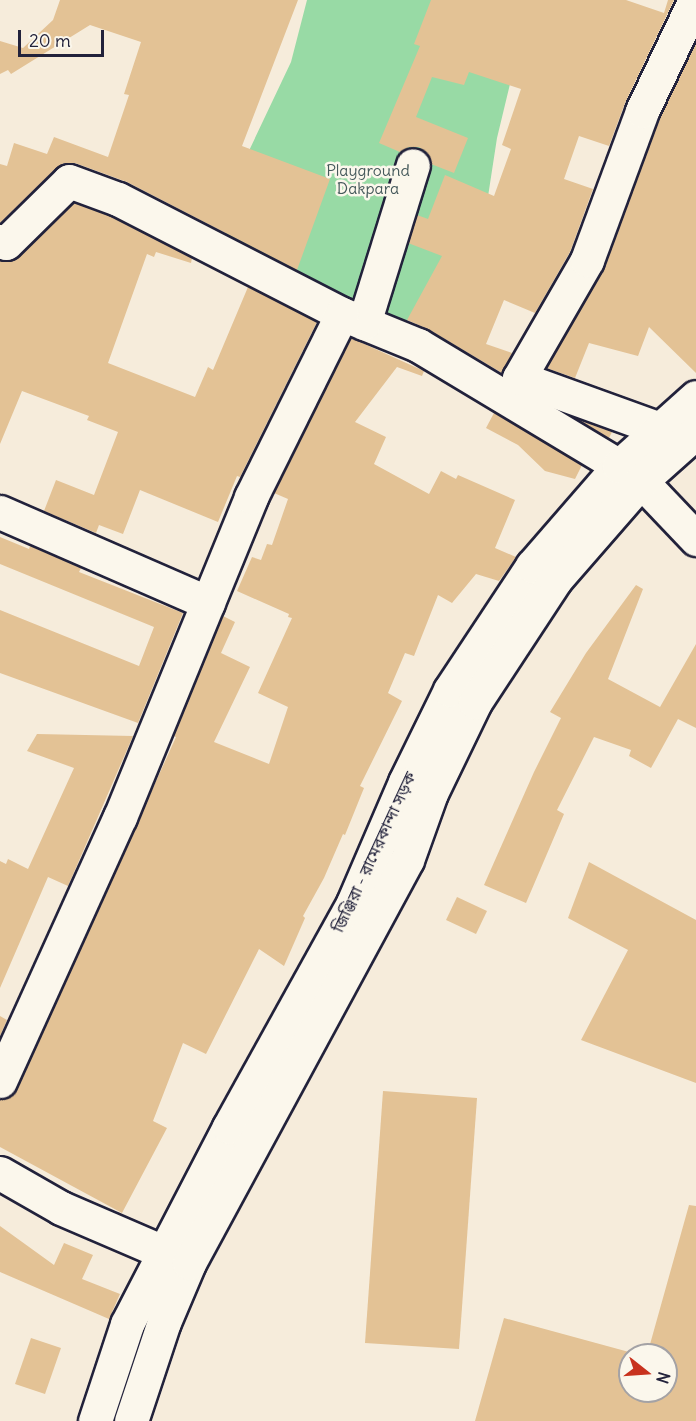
<!DOCTYPE html>
<meta charset="utf-8">
<style>
body{margin:0}
#map{position:relative;width:696px;height:1421px;overflow:hidden;background:#f6ecdb;font-family:Delius,"Noto Sans Bengali",sans-serif}
div>[style]{position:absolute}
.green>*{inset:0;background:#98daa5}
.building>*{inset:0;background:#e3c295}
.roads{filter:drop-shadow(2px 0 #22223b) drop-shadow(-2px 0 #22223b) drop-shadow(0 2px #22223b) drop-shadow(0 -2px #22223b)}
.minor>*{height:33px;margin:-16.5px;padding:0 16.5px;transform-origin:16.5px;border-radius:16.5px;background:#fbf7ec}
.primary>*{height:33px;margin:-16.5px;padding:0 16.5px;transform-origin:16.5px;border-radius:16.5px;background:#fbf7ec}
span{translate:-50% -50%;white-space:nowrap;text-align:center;line-height:1.15;-webkit-text-stroke:5px #fbf7ec;paint-order:stroke}
.park-label{font-size:16px;color:#45595b}
.street-label{font-size:16px;color:#22223b}
.north{position:absolute;left:618px;top:1343px;width:60px;height:60px;box-sizing:border-box;background:#fbf7ec;border:2px solid #a4a2a5;border-radius:50%;rotate:107deg;font-size:16px;font-weight:700;line-height:24px;text-align:center;color:#22223b}
.north::after{content:'';display:block;margin:auto;width:21px;height:27px;background:#c8321e;clip-path:polygon(50% 0,100% 100%,50% 72%,0 100%)}
.scale{position:absolute;left:18px;top:30px;width:86px;height:27px;box-sizing:border-box;border:3px solid #22223b;border-top:0;padding-left:8px;font-size:18px;line-height:21px;white-space:nowrap;color:#22223b;-webkit-text-stroke:4px #fbf7ec;paint-order:stroke}
</style>
<div id="map">
<div class="green">
<div style="clip-path:polygon(307px 0,518px 0,523px 30px,497px 138px,479px 255px,407px 321px,221px 257px,237px 176px,291px 62px)"></div>
</div>
<div class="building">
<div style="clip-path:polygon(60px 0,298px 0,242px 146px,330px 179px,297px 270px,127px 182px,75px 163px,64px 163px,56px 168px,0 223px,0 164px,7px 166px,14px 143px,47px 154px,54px 137px,108px 157px,129px 95px,124px 94px,141px 42px,90px 25px,11px 74px,8px 70px,0 74px,0 41px,23px 48px,53px 20px)"></div>
<div style="clip-path:polygon(431px 0,626px 0,664px 13px,668px 0,674px 0,625px 103px,609px 146px,579px 136px,564px 179px,593px 189px,570px 252px,535px 313px,504px 300px,486px 344px,512px 353px,502px 373px,428px 329px,407px 320px,442px 256px,408px 243px,417px 215px,428px 219px,445px 175px,494px 196px,511px 149px,502px 145px,521px 89px,469px 72px,464px 85px,432px 77px,416px 117px,468px 138px,454px 173px,431px 164px,427px 153px,419px 147px,409px 147px,400px 152px,379px 143px,420px 46px,414px 44px)"></div>
<div style="clip-path:polygon(696px 41px,696px 373px,649px 327px,638px 356px,589px 343px,575px 378px,546px 368px,605px 267px,659px 118px)"></div>
<div style="clip-path:polygon(74px 203px,110px 216px,192px 258px,191px 263px,156px 252px,154px 257px,147px 254px,108px 363px,195px 397px,208px 367px,213px 370px,248px 287px,317px 322px,240px 477px,237px 476px,218px 522px,140px 490px,123px 534px,99px 525px,96px 533px,44px 511px,56px 480px,94px 495px,118px 432px,87px 420px,89px 416px,22px 391px,0 444px,0 261px,11px 261px,19px 256px)"></div>
<div style="clip-path:polygon(351px 338px,424px 371px,422px 376px,397px 367px,355px 422px,386px 437px,374px 464px,429px 494px,441px 471px,456px 479px,458px 475px,515px 500px,495px 548px,516px 557px,499px 581px,476px 574px,452px 603px,438px 595px,414px 656px,405px 653px,388px 693px,402px 701px,360px 786px,364px 788px,345px 835px,343px 834px,324px 878px,303px 916px,305px 918px,284px 966px,259px 949px,206px 1054px,183px 1043px,153px 1121px,167px 1128px,122px 1213px,0 1147px,0 1099px,10px 1097px,17px 1089px,176px 737px,173px 736px,223px 616px,235px 622px,221px 653px,250px 667px,214px 742px,269px 764px,288px 707px,258px 693px,292px 618px,288px 617px,289px 614px,237px 591px,252px 557px,261px 560px,267px 544px,272px 545px,288px 499px,274px 493px)"></div>
<div style="clip-path:polygon(494px 413px,582px 465px,575px 479px,545px 471px,518px 445px,486px 428px)"></div>
<div style="clip-path:polygon(577px 419px,612px 432px,609px 438px)"></div>
<div style="clip-path:polygon(0 537px,29px 549px,30px 546px,81px 568px,79px 572px,183px 613px,138px 723px,0 673px,0 610px,139px 666px,154px 627px,0 564px)"></div>
<div style="clip-path:polygon(636px 585px,643px 589px,608px 679px,660px 707px,696px 644px,696px 728px,678px 719px,651px 768px,629px 756px,631px 750px,594px 737px,557px 810px,564px 814px,526px 903px,484px 885px,534px 772px,561px 718px,550px 712px,586px 653px)"></div>
<div style="clip-path:polygon(37px 734px,133px 736px,68px 886px,48px 877px,0 988px,0 861px,6px 864px,8px 859px,28px 869px,74px 768px,27px 751px)"></div>
<div style="clip-path:polygon(589px 862px,696px 920px,696px 1083px,581px 1040px,628px 950px,568px 918px)"></div>
<div style="clip-path:polygon(457px 897px,487px 911px,476px 934px,446px 920px)"></div>
<div style="clip-path:polygon(0 1016px,7px 1020px,0 1036px)"></div>
<div style="clip-path:polygon(383px 1091px,477px 1098px,459px 1349px,365px 1343px)"></div>
<div style="clip-path:polygon(689px 1205px,696px 1206px,696px 1421px,475px 1421px,504px 1318px,640px 1355px,630px 1355px,630px 1391px,666px 1391px,666px 1355px,647px 1355px)"></div>
<div style="clip-path:polygon(0 1226px,54px 1265px,64px 1243px,93px 1255px,82px 1279px,120px 1294px,109px 1319px,0 1272px)"></div>
<div style="clip-path:polygon(31px 1338px,61px 1348px,45px 1394px,15px 1384px)"></div>
</div>
<div class="roads">
<div class="minor">
<div style="left:0;top:241px;width:6px;rotate:18deg"></div>
<div style="left:6px;top:243px;width:88px;rotate:-44.5deg"></div>
<div style="left:69px;top:181px;width:52px;rotate:20.2deg"></div>
<div style="left:118px;top:199px;width:252px;rotate:27.2deg"></div>
<div style="left:342px;top:314px;width:82px;rotate:22.2deg"></div>
<div style="left:418px;top:345px;width:235px;rotate:31deg"></div>
<div style="left:364px;top:323px;width:165px;rotate:-72.8deg"></div>
<div style="left:660px;top:429px;width:150px;rotate:-160.1deg"></div>
<div style="left:519px;top:378px;width:136px;rotate:-60deg"></div>
<div style="left:587px;top:260px;width:159px;rotate:-69.7deg"></div>
<div style="left:642px;top:111px;width:123px;rotate:-64.5deg"></div>
<div style="left:641px;top:481px;width:80px;rotate:46.5deg"></div>
<div style="left:0;top:512px;width:227px;rotate:23.6deg"></div>
<div style="left:0;top:1081px;width:290px;rotate:-65.6deg"></div>
<div style="left:120px;top:817px;width:346px;rotate:-67.7deg"></div>
<div style="left:251px;top:497px;width:204px;rotate:-63.6deg"></div>
<div style="left:0;top:1173px;width:70px;rotate:29.8deg"></div>
<div style="left:61px;top:1208px;width:111px;rotate:23.3deg"></div>
</div>
<div class="primary">
<div style="left:95px;top:1421px;width:102px;rotate:-71.7deg"></div>
<div style="left:127px;top:1324px;width:222px;rotate:-62.6deg"></div>
<div style="left:229px;top:1127px;width:256px;rotate:-61deg"></div>
<div style="left:353px;top:903px;width:132px;rotate:-66.7deg"></div>
<div style="left:405px;top:782px;width:102px;rotate:-63.9deg"></div>
<div style="left:450px;top:690px;width:149px;rotate:-56.5deg"></div>
<div style="left:532px;top:566px;width:133px;rotate:-49deg"></div>
<div style="left:619px;top:466px;width:103px;rotate:-41.9deg"></div>
<div style="left:131px;top:1421px;width:104px;rotate:-71.6deg"></div>
<div style="left:164px;top:1322px;width:64px;rotate:-67deg"></div>
<div style="left:189px;top:1263px;width:458px;rotate:-61.6deg"></div>
<div style="left:407px;top:860px;width:71px;rotate:-70.3deg"></div>
<div style="left:431px;top:793px;width:101px;rotate:-64.2deg"></div>
<div style="left:475px;top:702px;width:146px;rotate:-56.7deg"></div>
<div style="left:555px;top:580px;width:131px;rotate:-49deg"></div>
<div style="left:641px;top:481px;width:74px;rotate:-41.7deg"></div>
</div>
</div>
<div class="park-label">
<span style="left:368px;top:179px">Playground<br>Dakpara</span>
</div>
<div class="street-label">
<span style="left:374px;top:852px;rotate:-65deg">জিঞ্জিরা - রামেরকান্দা সড়ক</span>
</div>
<div class="north">N</div>
<div class="scale">20 m</div>
</div>
